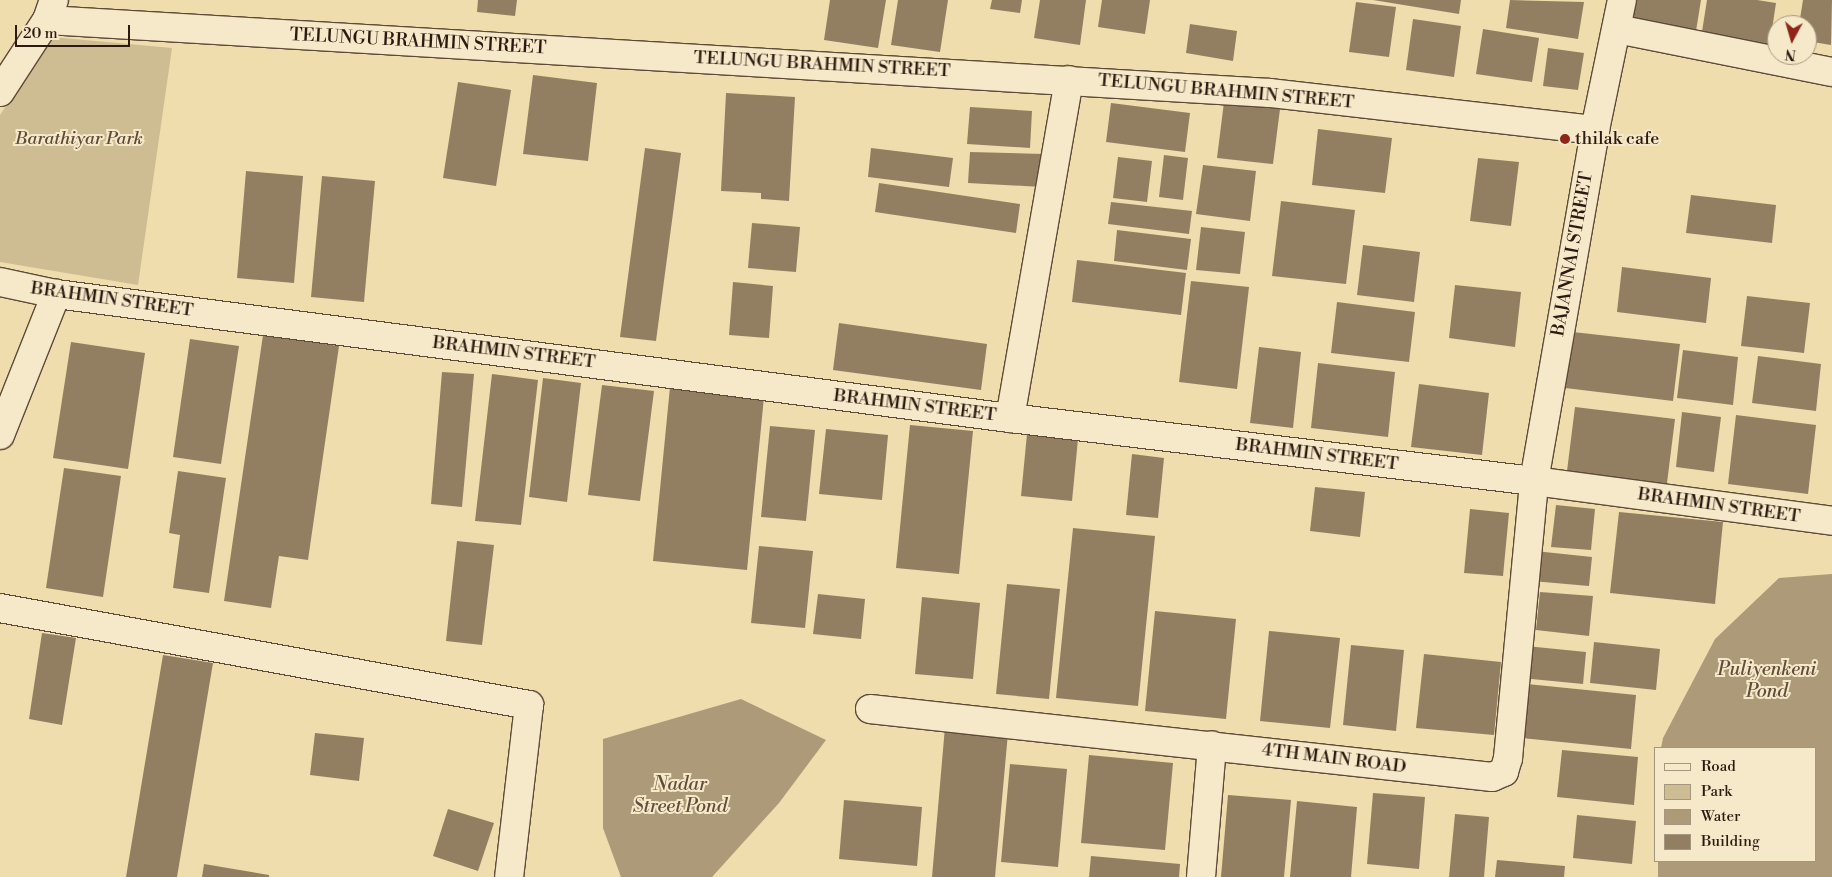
<!DOCTYPE html>
<style>
body{margin:0}
#map{position:relative;width:1832px;height:877px;overflow:hidden;background:#efddae;font-family:"Libre Bodoni",serif}
div>[style]{position:absolute}
.green>*{inset:0;background:#cebc93}
.water>*{inset:0;background:#ad9a78}
.building>*{inset:0;background:#927f62}
.roads{filter:drop-shadow(1px 0 #5e4a38) drop-shadow(-1px 0 #5e4a38) drop-shadow(0 1px #5e4a38) drop-shadow(0 -1px #5e4a38)}
.minor>*{height:28px;margin:-14px;padding:0 14px;transform-origin:14px;border-radius:14px;background:#f5e9ca}
.secondary>*{height:28px;margin:-14px;padding:0 14px;transform-origin:14px;border-radius:14px;background:#f5e9ca}
.dots>*{width:14px;height:14px;translate:-50% -50%;box-sizing:border-box;border:2px solid #f5e9ca;border-radius:50%}
span{translate:-50% -50%;white-space:nowrap;text-align:center;line-height:1.15;-webkit-text-stroke:4px #f5e9ca;paint-order:stroke}
.street-label{font-size:18px;color:#2e1910}
.park-label{font-size:18px;color:#5e4a37;font-style:italic}
.poi-label{font-size:18px;color:#2e1910}
.left{translate:0 -50%;text-align:left}
.water-label{font-size:19px;color:#614d3a;font-style:italic}
.legend{position:absolute;left:1654px;top:747px;width:162px;height:115px;box-sizing:border-box;background:#f5e9ca;border:1px solid #a59680;margin:0;padding:6px 9px;list-style:none;font-size:15px;color:#2e1910}
.legend li{display:flex;align-items:center;gap:10px;height:25px}
.legend b{width:25px;border:1px solid #a59680}
.north{position:absolute;left:1767px;top:15px;width:50px;height:50px;box-sizing:border-box;background:#f5e9ca;border:1px solid #a59680;border-radius:50%;rotate:186deg;font-size:14px;font-weight:700;line-height:20px;text-align:center;color:#2e1910}
.north::after{content:'';display:block;margin:auto;width:18px;height:22px;background:#8f2418;clip-path:polygon(50% 0,100% 100%,50% 72%,0 100%)}
.scale{position:absolute;left:15px;top:25px;width:115px;height:22px;box-sizing:border-box;border:2px solid #2e1910;border-top:0;padding-left:6px;font-size:15px;line-height:18px;white-space:nowrap;color:#2e1910;-webkit-text-stroke:4px #f5e9ca;paint-order:stroke}
</style>
<div id="map">
<div class="green">
<div style="clip-path:polygon(52px 37px,172px 48px,138px 285px,0 262px,0 115px)"></div>
</div>
<div class="water">
<div style="clip-path:polygon(1832px 574px,1832px 877px,1658px 877px,1658px 861px,1816px 861px,1816px 748px,1661px 748px,1663px 738px,1715px 639px,1779px 578px)"></div>
<div style="clip-path:polygon(741px 699px,826px 740px,779px 803px,712px 877px,621px 877px,603px 828px,603px 739px)"></div>
</div>
<div class="building">
<div style="clip-path:polygon(478px 0,517px 0,515px 16px,477px 12px)"></div>
<div style="clip-path:polygon(830px 0,886px 0,878px 48px,824px 40px)"></div>
<div style="clip-path:polygon(898px 0,948px 0,940px 52px,891px 45px)"></div>
<div style="clip-path:polygon(992px 0,1022px 0,1020px 13px,990px 9px)"></div>
<div style="clip-path:polygon(1040px 0,1086px 0,1080px 45px,1034px 38px)"></div>
<div style="clip-path:polygon(1102px 0,1150px 0,1145px 34px,1098px 27px)"></div>
<div style="clip-path:polygon(1373px 0,1461px 0,1459px 14px)"></div>
<div style="clip-path:polygon(1510px 0,1584px 2px,1578px 39px,1506px 28px)"></div>
<div style="clip-path:polygon(1635px 0,1701px 0,1696px 31px,1632px 21px)"></div>
<div style="clip-path:polygon(1707px 0,1757px 0,1776px 3px,1769px 49px,1701px 38px)"></div>
<div style="clip-path:polygon(1803px 0,1832px 0,1831px 45px,1807px 41px,1807px 25px,1799px 25px)"></div>
<div style="clip-path:polygon(1356px 2px,1396px 7px,1389px 57px,1349px 52px)"></div>
<div style="clip-path:polygon(1413px 19px,1461px 26px,1454px 77px,1406px 70px)"></div>
<div style="clip-path:polygon(1190px 24px,1237px 31px,1233px 61px,1186px 53px)"></div>
<div style="clip-path:polygon(1483px 29px,1539px 38px,1532px 82px,1476px 74px)"></div>
<div style="clip-path:polygon(1548px 48px,1584px 53px,1578px 90px,1543px 86px)"></div>
<div style="clip-path:polygon(533px 75px,597px 83px,588px 161px,523px 154px)"></div>
<div style="clip-path:polygon(458px 82px,511px 90px,496px 186px,443px 178px)"></div>
<div style="clip-path:polygon(726px 93px,795px 97px,789px 201px,761px 199px,761px 193px,721px 191px)"></div>
<div style="clip-path:polygon(1224px 102px,1280px 109px,1273px 164px,1217px 158px)"></div>
<div style="clip-path:polygon(1111px 103px,1190px 113px,1185px 152px,1106px 142px)"></div>
<div style="clip-path:polygon(970px 107px,1032px 111px,1030px 148px,967px 144px)"></div>
<div style="clip-path:polygon(1318px 129px,1392px 138px,1385px 193px,1312px 185px)"></div>
<div style="clip-path:polygon(645px 148px,681px 153px,656px 341px,620px 337px)"></div>
<div style="clip-path:polygon(871px 148px,953px 158px,949px 187px,868px 177px)"></div>
<div style="clip-path:polygon(970px 152px,1044px 154px,1042px 187px,968px 183px)"></div>
<div style="clip-path:polygon(1164px 155px,1188px 158px,1183px 200px,1159px 197px)"></div>
<div style="clip-path:polygon(1118px 157px,1152px 161px,1147px 202px,1113px 198px)"></div>
<div style="clip-path:polygon(1478px 158px,1519px 162px,1511px 226px,1470px 221px)"></div>
<div style="clip-path:polygon(1203px 165px,1256px 171px,1250px 221px,1196px 214px)"></div>
<div style="clip-path:polygon(246px 171px,303px 176px,294px 283px,237px 278px)"></div>
<div style="clip-path:polygon(322px 176px,375px 181px,364px 302px,311px 297px)"></div>
<div style="clip-path:polygon(879px 183px,1020px 204px,1016px 233px,875px 212px)"></div>
<div style="clip-path:polygon(1691px 195px,1776px 205px,1772px 243px,1686px 233px)"></div>
<div style="clip-path:polygon(1281px 201px,1355px 210px,1346px 284px,1272px 276px)"></div>
<div style="clip-path:polygon(1111px 202px,1192px 211px,1189px 234px,1108px 224px)"></div>
<div style="clip-path:polygon(752px 223px,800px 227px,796px 272px,748px 268px)"></div>
<div style="clip-path:polygon(1201px 227px,1245px 232px,1240px 274px,1196px 270px)"></div>
<div style="clip-path:polygon(1117px 230px,1191px 239px,1187px 270px,1114px 261px)"></div>
<div style="clip-path:polygon(1363px 245px,1420px 252px,1414px 302px,1357px 295px)"></div>
<div style="clip-path:polygon(1077px 260px,1186px 273px,1181px 315px,1072px 302px)"></div>
<div style="clip-path:polygon(1622px 267px,1711px 278px,1706px 323px,1617px 312px)"></div>
<div style="clip-path:polygon(1191px 281px,1249px 287px,1237px 389px,1179px 382px)"></div>
<div style="clip-path:polygon(733px 282px,773px 286px,769px 338px,729px 335px)"></div>
<div style="clip-path:polygon(1455px 285px,1521px 292px,1515px 347px,1449px 338px)"></div>
<div style="clip-path:polygon(1747px 296px,1810px 303px,1804px 353px,1741px 346px)"></div>
<div style="clip-path:polygon(1337px 302px,1415px 312px,1409px 362px,1331px 353px)"></div>
<div style="clip-path:polygon(839px 323px,987px 344px,981px 390px,833px 370px)"></div>
<div style="clip-path:polygon(1564px 331px,1680px 344px,1673px 401px,1557px 387px)"></div>
<div style="clip-path:polygon(263px 335px,339px 346px,308px 560px,279px 556px,271px 608px,224px 601px)"></div>
<div style="clip-path:polygon(190px 339px,239px 346px,221px 464px,173px 457px)"></div>
<div style="clip-path:polygon(71px 342px,145px 353px,128px 469px,53px 458px)"></div>
<div style="clip-path:polygon(1259px 347px,1301px 352px,1293px 428px,1250px 423px)"></div>
<div style="clip-path:polygon(1683px 350px,1738px 357px,1733px 405px,1677px 398px)"></div>
<div style="clip-path:polygon(1758px 356px,1821px 364px,1816px 411px,1752px 403px)"></div>
<div style="clip-path:polygon(1318px 363px,1395px 372px,1388px 437px,1311px 428px)"></div>
<div style="clip-path:polygon(442px 372px,474px 374px,462px 507px,431px 504px)"></div>
<div style="clip-path:polygon(492px 374px,538px 380px,521px 525px,475px 521px)"></div>
<div style="clip-path:polygon(543px 378px,581px 383px,567px 502px,529px 497px)"></div>
<div style="clip-path:polygon(1419px 384px,1489px 393px,1482px 455px,1411px 447px)"></div>
<div style="clip-path:polygon(602px 385px,654px 391px,640px 501px,588px 495px)"></div>
<div style="clip-path:polygon(670px 387px,764px 397px,747px 570px,653px 561px)"></div>
<div style="clip-path:polygon(1575px 407px,1675px 419px,1666px 491px,1566px 479px)"></div>
<div style="clip-path:polygon(1682px 412px,1721px 417px,1714px 472px,1676px 467px)"></div>
<div style="clip-path:polygon(1736px 415px,1816px 425px,1808px 494px,1728px 484px)"></div>
<div style="clip-path:polygon(910px 425px,973px 431px,959px 574px,896px 568px)"></div>
<div style="clip-path:polygon(770px 426px,815px 430px,806px 521px,761px 517px)"></div>
<div style="clip-path:polygon(826px 429px,888px 435px,882px 500px,819px 494px)"></div>
<div style="clip-path:polygon(1027px 434px,1078px 439px,1072px 501px,1021px 496px)"></div>
<div style="clip-path:polygon(1132px 454px,1164px 458px,1158px 518px,1126px 515px)"></div>
<div style="clip-path:polygon(64px 468px,121px 476px,103px 597px,46px 588px)"></div>
<div style="clip-path:polygon(178px 471px,226px 478px,209px 593px,173px 588px,180px 535px,169px 533px)"></div>
<div style="clip-path:polygon(1315px 487px,1365px 492px,1360px 537px,1310px 531px)"></div>
<div style="clip-path:polygon(1556px 505px,1595px 509px,1591px 550px,1551px 547px)"></div>
<div style="clip-path:polygon(1470px 509px,1509px 513px,1503px 576px,1464px 573px)"></div>
<div style="clip-path:polygon(1619px 512px,1723px 522px,1715px 604px,1610px 593px)"></div>
<div style="clip-path:polygon(1073px 528px,1155px 536px,1138px 706px,1056px 698px)"></div>
<div style="clip-path:polygon(457px 541px,494px 545px,482px 645px,446px 641px)"></div>
<div style="clip-path:polygon(759px 546px,813px 551px,805px 628px,751px 623px)"></div>
<div style="clip-path:polygon(1535px 551px,1592px 557px,1589px 586px,1532px 581px)"></div>
<div style="clip-path:polygon(1007px 584px,1060px 589px,1049px 699px,996px 694px)"></div>
<div style="clip-path:polygon(1540px 592px,1593px 596px,1589px 636px,1536px 630px)"></div>
<div style="clip-path:polygon(818px 594px,865px 599px,861px 639px,813px 634px)"></div>
<div style="clip-path:polygon(922px 597px,980px 603px,973px 679px,915px 674px)"></div>
<div style="clip-path:polygon(1155px 611px,1236px 619px,1226px 719px,1145px 711px)"></div>
<div style="clip-path:polygon(1269px 631px,1340px 638px,1330px 728px,1260px 721px)"></div>
<div style="clip-path:polygon(42px 633px,76px 638px,62px 725px,29px 719px)"></div>
<div style="clip-path:polygon(1594px 642px,1660px 649px,1656px 690px,1590px 683px)"></div>
<div style="clip-path:polygon(1351px 645px,1404px 650px,1396px 731px,1343px 725px)"></div>
<div style="clip-path:polygon(1526px 646px,1586px 652px,1583px 684px,1522px 678px)"></div>
<div style="clip-path:polygon(1424px 654px,1501px 662px,1494px 735px,1416px 728px)"></div>
<div style="clip-path:polygon(163px 655px,213px 663px,177px 877px,126px 877px)"></div>
<div style="clip-path:polygon(1527px 684px,1636px 695px,1631px 749px,1522px 738px)"></div>
<div style="clip-path:polygon(945px 727px,1008px 733px,995px 877px,932px 877px)"></div>
<div style="clip-path:polygon(315px 733px,364px 738px,359px 781px,310px 775px)"></div>
<div style="clip-path:polygon(1562px 750px,1638px 757px,1634px 805px,1557px 797px)"></div>
<div style="clip-path:polygon(1089px 755px,1173px 763px,1165px 850px,1081px 843px)"></div>
<div style="clip-path:polygon(1010px 764px,1067px 769px,1058px 867px,1001px 862px)"></div>
<div style="clip-path:polygon(1373px 793px,1425px 797px,1419px 869px,1367px 864px)"></div>
<div style="clip-path:polygon(1228px 795px,1291px 800px,1284px 877px,1221px 877px)"></div>
<div style="clip-path:polygon(844px 800px,922px 807px,917px 866px,839px 859px)"></div>
<div style="clip-path:polygon(1297px 801px,1357px 807px,1351px 877px,1290px 877px)"></div>
<div style="clip-path:polygon(448px 809px,494px 823px,478px 871px,433px 856px)"></div>
<div style="clip-path:polygon(1455px 814px,1489px 817px,1484px 877px,1449px 877px)"></div>
<div style="clip-path:polygon(1577px 815px,1636px 821px,1632px 864px,1573px 858px)"></div>
<div style="clip-path:polygon(1091px 856px,1180px 864px,1179px 877px,1089px 877px)"></div>
<div style="clip-path:polygon(1497px 860px,1565px 866px,1564px 877px,1495px 877px)"></div>
<div style="clip-path:polygon(204px 864px,269px 875px,269px 877px,202px 877px)"></div>
</div>
<div class="roads">
<div class="minor">
<div style="left:47px;top:20px;width:1225px;rotate:3.42deg"></div>
<div style="left:1270px;top:93px;width:327px;rotate:6.5deg"></div>
<div style="left:1617px;top:29px;width:219px;rotate:11.3deg"></div>
<div style="left:0;top:282px;width:57px;rotate:12.1deg"></div>
<div style="left:56px;top:294px;width:962px;rotate:7.41deg"></div>
<div style="left:1010px;top:418px;width:528px;rotate:6.86deg"></div>
<div style="left:1534px;top:481px;width:301px;rotate:7.6deg"></div>
<div style="left:1010px;top:418px;width:343px;rotate:-80.1deg"></div>
<div style="left:0;top:435px;width:152px;rotate:-68.3deg"></div>
<div style="left:0;top:608px;width:538px;rotate:10.39deg"></div>
<div style="left:529px;top:705px;width:173px;rotate:96.6deg"></div>
<div style="left:870px;top:709px;width:626px;rotate:6.24deg"></div>
<div style="left:1492px;top:777px;width:13px;rotate:-23deg"></div>
<div style="left:1504px;top:772px;width:15px;rotate:-74deg"></div>
<div style="left:1508px;top:758px;width:278px;rotate:-84.6deg"></div>
<div style="left:1534px;top:481px;width:356px;rotate:-80.1deg"></div>
<div style="left:1595px;top:130px;width:133px;rotate:-78.3deg"></div>
<div style="left:1201px;top:877px;width:132px;rotate:-85.2deg"></div>
</div>
<div class="secondary">
<div style="left:0;top:92px;width:86px;rotate:-56.9deg"></div>
<div style="left:47px;top:20px;width:21px;rotate:-71deg"></div>
</div>
</div>
<div class="dots">
<div style="left:1565px;top:139px;background:#8f2418"></div>
</div>
<div class="street-label">
<span style="left:418px;top:42px;rotate:3deg">TELUNGU BRAHMIN STREET</span>
<span style="left:822px;top:65px;rotate:3deg">TELUNGU BRAHMIN STREET</span>
<span style="left:1226px;top:92px;rotate:5deg">TELUNGU BRAHMIN STREET</span>
<span style="left:1573px;top:254px;rotate:-80deg">BAJANNAI STREET</span>
<span style="left:112px;top:300px;rotate:8deg">BRAHMIN STREET</span>
<span style="left:514px;top:353px;rotate:7deg">BRAHMIN STREET</span>
<span style="left:915px;top:406px;rotate:7deg">BRAHMIN STREET</span>
<span style="left:1317px;top:455px;rotate:7deg">BRAHMIN STREET</span>
<span style="left:1719px;top:506px;rotate:8deg">BRAHMIN STREET</span>
<span style="left:1334px;top:759px;rotate:7deg">4TH MAIN ROAD</span>
</div>
<div class="park-label">
<span style="left:79px;top:139px">Barathiyar Park</span>
</div>
<div class="poi-label">
<span class="left" style="left:1575px;top:139px">thilak cafe</span>
</div>
<div class="water-label">
<span style="left:1767px;top:681px">Puliyenkeni<br>Pond</span>
<span style="left:680px;top:796px">Nadar<br>Street Pond</span>
</div>
<ul class="legend">
<li><b style="height:6px;background:#f5e9ca"></b>Road</li>
<li><b style="height:14px;background:#cebc93"></b>Park</li>
<li><b style="height:14px;background:#ad9a78"></b>Water</li>
<li><b style="height:14px;background:#927f62"></b>Building</li>
</ul>
<div class="north">N</div>
<div class="scale">20 m</div>
</div>
